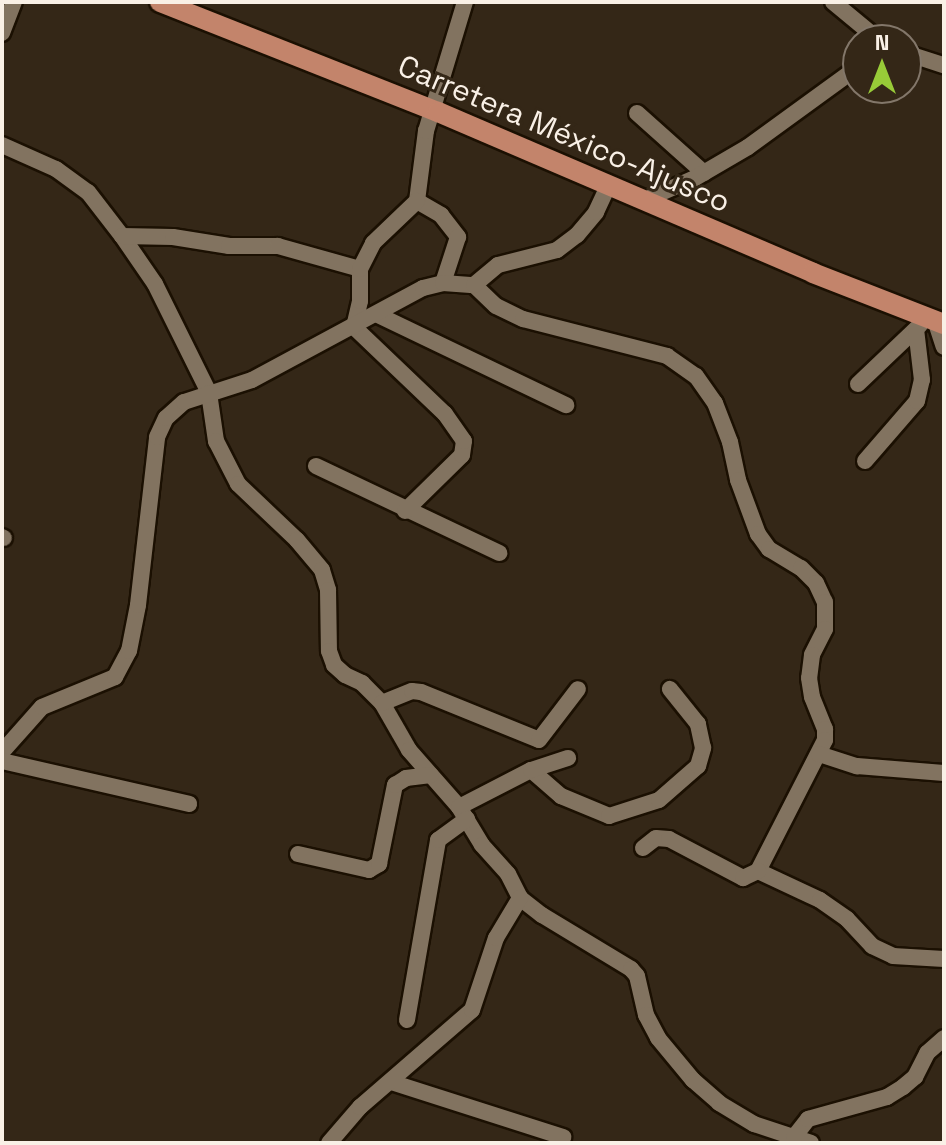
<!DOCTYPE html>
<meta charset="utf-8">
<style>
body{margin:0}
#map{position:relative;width:946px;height:1145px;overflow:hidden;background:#342717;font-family:"Space Grotesk",sans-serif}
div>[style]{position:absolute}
.roads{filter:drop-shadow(2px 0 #1b1002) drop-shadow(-2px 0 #1b1002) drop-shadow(0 2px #1b1002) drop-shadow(0 -2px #1b1002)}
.minor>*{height:16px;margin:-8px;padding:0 8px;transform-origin:8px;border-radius:8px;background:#827360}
.major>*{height:20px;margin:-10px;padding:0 10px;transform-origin:10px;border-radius:10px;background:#c3846b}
span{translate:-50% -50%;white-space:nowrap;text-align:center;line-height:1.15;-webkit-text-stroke:6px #342717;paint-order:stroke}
.street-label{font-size:30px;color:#f9f0e6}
.frame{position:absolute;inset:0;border:4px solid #f9f0e6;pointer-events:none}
.north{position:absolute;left:842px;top:24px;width:80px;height:80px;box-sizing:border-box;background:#342717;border:2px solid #83776a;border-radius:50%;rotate:0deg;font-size:22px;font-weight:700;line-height:32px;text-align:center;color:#f9f0e6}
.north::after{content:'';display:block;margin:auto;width:28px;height:36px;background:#98cb38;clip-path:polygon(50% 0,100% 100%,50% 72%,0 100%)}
</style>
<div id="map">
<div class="roads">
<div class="minor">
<div style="left:833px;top:2px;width:60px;rotate:39.6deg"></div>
<div style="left:2px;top:33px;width:33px;rotate:-69deg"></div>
<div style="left:906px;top:53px;width:40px;rotate:18deg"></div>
<div style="left:637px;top:113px;width:90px;rotate:41.8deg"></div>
<div style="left:2px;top:145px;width:59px;rotate:24deg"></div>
<div style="left:56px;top:169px;width:39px;rotate:36deg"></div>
<div style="left:88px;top:192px;width:56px;rotate:52.3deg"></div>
<div style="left:122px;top:236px;width:58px;rotate:55.5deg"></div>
<div style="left:155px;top:284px;width:122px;rotate:63.6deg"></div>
<div style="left:209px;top:393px;width:49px;rotate:81.7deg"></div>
<div style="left:216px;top:441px;width:48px;rotate:62.9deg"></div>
<div style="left:238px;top:484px;width:81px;rotate:43.5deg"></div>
<div style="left:297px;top:540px;width:39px;rotate:50deg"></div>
<div style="left:322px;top:570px;width:21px;rotate:73deg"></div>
<div style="left:328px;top:590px;width:61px;rotate:89.1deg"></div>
<div style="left:329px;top:651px;width:15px;rotate:70deg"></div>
<div style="left:334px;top:665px;width:15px;rotate:42deg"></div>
<div style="left:345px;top:675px;width:19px;rotate:25deg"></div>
<div style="left:362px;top:683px;width:28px;rotate:45deg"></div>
<div style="left:382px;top:703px;width:54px;rotate:60.1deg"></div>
<div style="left:409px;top:750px;width:76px;rotate:48.7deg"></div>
<div style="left:459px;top:807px;width:44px;rotate:58.8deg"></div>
<div style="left:482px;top:845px;width:39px;rotate:48deg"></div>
<div style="left:508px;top:874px;width:27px;rotate:63deg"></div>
<div style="left:520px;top:898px;width:28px;rotate:38deg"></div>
<div style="left:542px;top:915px;width:104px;rotate:31.2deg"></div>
<div style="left:631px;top:969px;width:9px;rotate:49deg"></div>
<div style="left:637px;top:976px;width:40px;rotate:77deg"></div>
<div style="left:646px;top:1015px;width:26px;rotate:62deg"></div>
<div style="left:658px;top:1038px;width:55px;rotate:50.2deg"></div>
<div style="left:693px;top:1080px;width:35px;rotate:41deg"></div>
<div style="left:719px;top:1103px;width:41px;rotate:31deg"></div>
<div style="left:754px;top:1124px;width:60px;rotate:18.4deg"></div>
<div style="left:647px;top:199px;width:52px;rotate:-23.6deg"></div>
<div style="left:695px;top:178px;width:61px;rotate:-30.3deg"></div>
<div style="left:748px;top:147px;width:136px;rotate:-36deg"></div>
<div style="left:417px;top:201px;width:71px;rotate:-82.7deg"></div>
<div style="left:426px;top:131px;width:135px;rotate:-73.2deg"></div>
<div style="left:417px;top:201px;width:28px;rotate:30deg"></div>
<div style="left:441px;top:215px;width:28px;rotate:52deg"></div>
<div style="left:458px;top:237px;width:48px;rotate:108.1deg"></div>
<div style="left:122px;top:236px;width:51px;rotate:1.1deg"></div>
<div style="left:173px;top:237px;width:57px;rotate:9.1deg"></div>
<div style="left:229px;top:246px;width:49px"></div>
<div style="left:278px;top:246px;width:85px;rotate:15.7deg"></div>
<div style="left:474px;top:285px;width:30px;rotate:44deg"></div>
<div style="left:496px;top:306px;width:30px;rotate:26deg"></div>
<div style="left:523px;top:319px;width:149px;rotate:14.4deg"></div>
<div style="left:667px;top:356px;width:35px;rotate:35deg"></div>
<div style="left:696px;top:376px;width:33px;rotate:55deg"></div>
<div style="left:715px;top:403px;width:42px;rotate:69deg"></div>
<div style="left:730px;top:442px;width:39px;rotate:78deg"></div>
<div style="left:738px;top:480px;width:58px;rotate:69.7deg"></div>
<div style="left:758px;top:534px;width:19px;rotate:54deg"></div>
<div style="left:769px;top:549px;width:37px;rotate:31deg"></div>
<div style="left:801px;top:568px;width:21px;rotate:45deg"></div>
<div style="left:816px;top:583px;width:21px;rotate:65deg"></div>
<div style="left:825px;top:602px;width:27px;rotate:90deg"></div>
<div style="left:825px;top:629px;width:29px;rotate:117deg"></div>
<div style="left:812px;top:655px;width:23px;rotate:97deg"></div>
<div style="left:809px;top:678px;width:19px;rotate:81deg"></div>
<div style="left:812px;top:697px;width:35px;rotate:68deg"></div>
<div style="left:825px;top:729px;width:11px;rotate:90deg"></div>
<div style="left:825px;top:740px;width:147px;rotate:117.1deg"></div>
<div style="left:758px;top:871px;width:68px;rotate:25.1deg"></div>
<div style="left:820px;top:900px;width:33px;rotate:35deg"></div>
<div style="left:847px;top:919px;width:37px;rotate:47deg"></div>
<div style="left:872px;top:946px;width:23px;rotate:25deg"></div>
<div style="left:893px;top:956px;width:51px;rotate:3.4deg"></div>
<div style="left:376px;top:314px;width:211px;rotate:25.6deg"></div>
<div style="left:935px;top:320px;width:28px;rotate:72deg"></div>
<div style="left:858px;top:384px;width:86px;rotate:-43.6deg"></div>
<div style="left:865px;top:461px;width:79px;rotate:-49.1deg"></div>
<div style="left:917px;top:401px;width:22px;rotate:-77deg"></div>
<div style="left:922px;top:380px;width:51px;rotate:-96.7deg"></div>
<div style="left:316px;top:466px;width:203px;rotate:25.4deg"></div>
<div style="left:405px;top:511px;width:80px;rotate:-44.5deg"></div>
<div style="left:462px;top:455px;width:14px;rotate:-82deg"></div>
<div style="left:464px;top:441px;width:33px;rotate:-125deg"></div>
<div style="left:445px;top:414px;width:126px;rotate:-136.3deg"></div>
<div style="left:354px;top:327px;width:27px;rotate:-77deg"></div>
<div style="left:360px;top:301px;width:32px;rotate:-90deg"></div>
<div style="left:360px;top:269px;width:29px;rotate:-63deg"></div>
<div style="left:373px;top:243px;width:61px;rotate:-43.7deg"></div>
<div style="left:2px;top:537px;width:2px;rotate:27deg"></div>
<div style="left:382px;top:703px;width:32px;rotate:-22deg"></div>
<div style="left:412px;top:691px;width:9px;rotate:6deg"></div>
<div style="left:421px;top:692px;width:127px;rotate:22.1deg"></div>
<div style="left:539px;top:740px;width:64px;rotate:-52.6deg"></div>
<div style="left:2px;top:752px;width:60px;rotate:-48.4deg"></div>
<div style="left:42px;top:707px;width:79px;rotate:-22.3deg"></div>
<div style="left:115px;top:677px;width:30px;rotate:-62deg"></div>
<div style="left:129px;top:651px;width:47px;rotate:-78.9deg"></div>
<div style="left:138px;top:605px;width:169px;rotate:-83.5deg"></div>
<div style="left:157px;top:437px;width:21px;rotate:-65deg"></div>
<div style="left:166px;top:418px;width:24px;rotate:-42deg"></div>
<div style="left:184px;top:402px;width:71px;rotate:-17.9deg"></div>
<div style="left:252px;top:380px;width:194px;rotate:-28.3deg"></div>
<div style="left:423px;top:288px;width:21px;rotate:-14deg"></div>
<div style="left:443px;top:283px;width:31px;rotate:4deg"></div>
<div style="left:474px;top:285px;width:31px;rotate:-40deg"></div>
<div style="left:498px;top:265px;width:61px;rotate:-14.3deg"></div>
<div style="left:557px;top:250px;width:25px;rotate:-37deg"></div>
<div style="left:577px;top:235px;width:30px;rotate:-50deg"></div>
<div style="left:596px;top:212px;width:31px;rotate:-65deg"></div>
<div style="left:819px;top:754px;width:40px;rotate:18deg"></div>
<div style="left:857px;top:766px;width:87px;rotate:4.6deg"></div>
<div style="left:2px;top:761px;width:192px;rotate:12.9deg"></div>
<div style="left:531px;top:770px;width:40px;rotate:41deg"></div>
<div style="left:561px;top:796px;width:52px;rotate:22.6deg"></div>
<div style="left:609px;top:816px;width:52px;rotate:-17.7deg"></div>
<div style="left:659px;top:800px;width:52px;rotate:-41.1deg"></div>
<div style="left:698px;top:766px;width:19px;rotate:-74deg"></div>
<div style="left:703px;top:748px;width:25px;rotate:-102deg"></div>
<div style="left:698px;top:724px;width:45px;rotate:-128.7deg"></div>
<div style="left:459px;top:807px;width:81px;rotate:-27.2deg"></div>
<div style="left:531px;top:770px;width:39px;rotate:-18deg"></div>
<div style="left:643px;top:848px;width:16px;rotate:-38deg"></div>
<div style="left:656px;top:838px;width:13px;rotate:4deg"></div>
<div style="left:669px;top:839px;width:84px;rotate:27.8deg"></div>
<div style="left:743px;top:878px;width:17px;rotate:-25deg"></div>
<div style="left:298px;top:854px;width:73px;rotate:12.7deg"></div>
<div style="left:369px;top:870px;width:12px;rotate:-31deg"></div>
<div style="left:379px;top:864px;width:81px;rotate:-78.6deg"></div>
<div style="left:395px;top:785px;width:13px;rotate:-32deg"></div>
<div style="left:406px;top:778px;width:25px;rotate:-7deg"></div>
<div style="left:407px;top:1020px;width:183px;rotate:-80.2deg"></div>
<div style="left:438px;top:840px;width:36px;rotate:-36deg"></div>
<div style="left:391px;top:1082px;width:181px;rotate:17.7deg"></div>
<div style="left:794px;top:1137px;width:23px;rotate:-52deg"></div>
<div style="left:808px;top:1119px;width:82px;rotate:-15.6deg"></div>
<div style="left:887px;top:1097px;width:19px;rotate:-32deg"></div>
<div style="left:903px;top:1087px;width:16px;rotate:-40deg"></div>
<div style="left:915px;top:1077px;width:27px;rotate:-63deg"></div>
<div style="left:927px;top:1053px;width:23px;rotate:-41deg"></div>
<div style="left:329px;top:1143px;width:48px;rotate:-49.3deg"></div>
<div style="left:360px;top:1107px;width:148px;rotate:-40.9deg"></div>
<div style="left:472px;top:1010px;width:76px;rotate:-71.6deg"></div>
<div style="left:496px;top:938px;width:47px;rotate:-59deg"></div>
</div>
<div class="major">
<div style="left:160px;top:2px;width:299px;rotate:21.6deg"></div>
<div style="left:438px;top:112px;width:408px;rotate:23.2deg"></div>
<div style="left:813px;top:273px;width:141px;rotate:21.3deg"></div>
</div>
</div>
<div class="street-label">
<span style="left:564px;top:134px;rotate:23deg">Carretera México-Ajusco</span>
</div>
<div class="frame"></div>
<div class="north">N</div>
</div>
